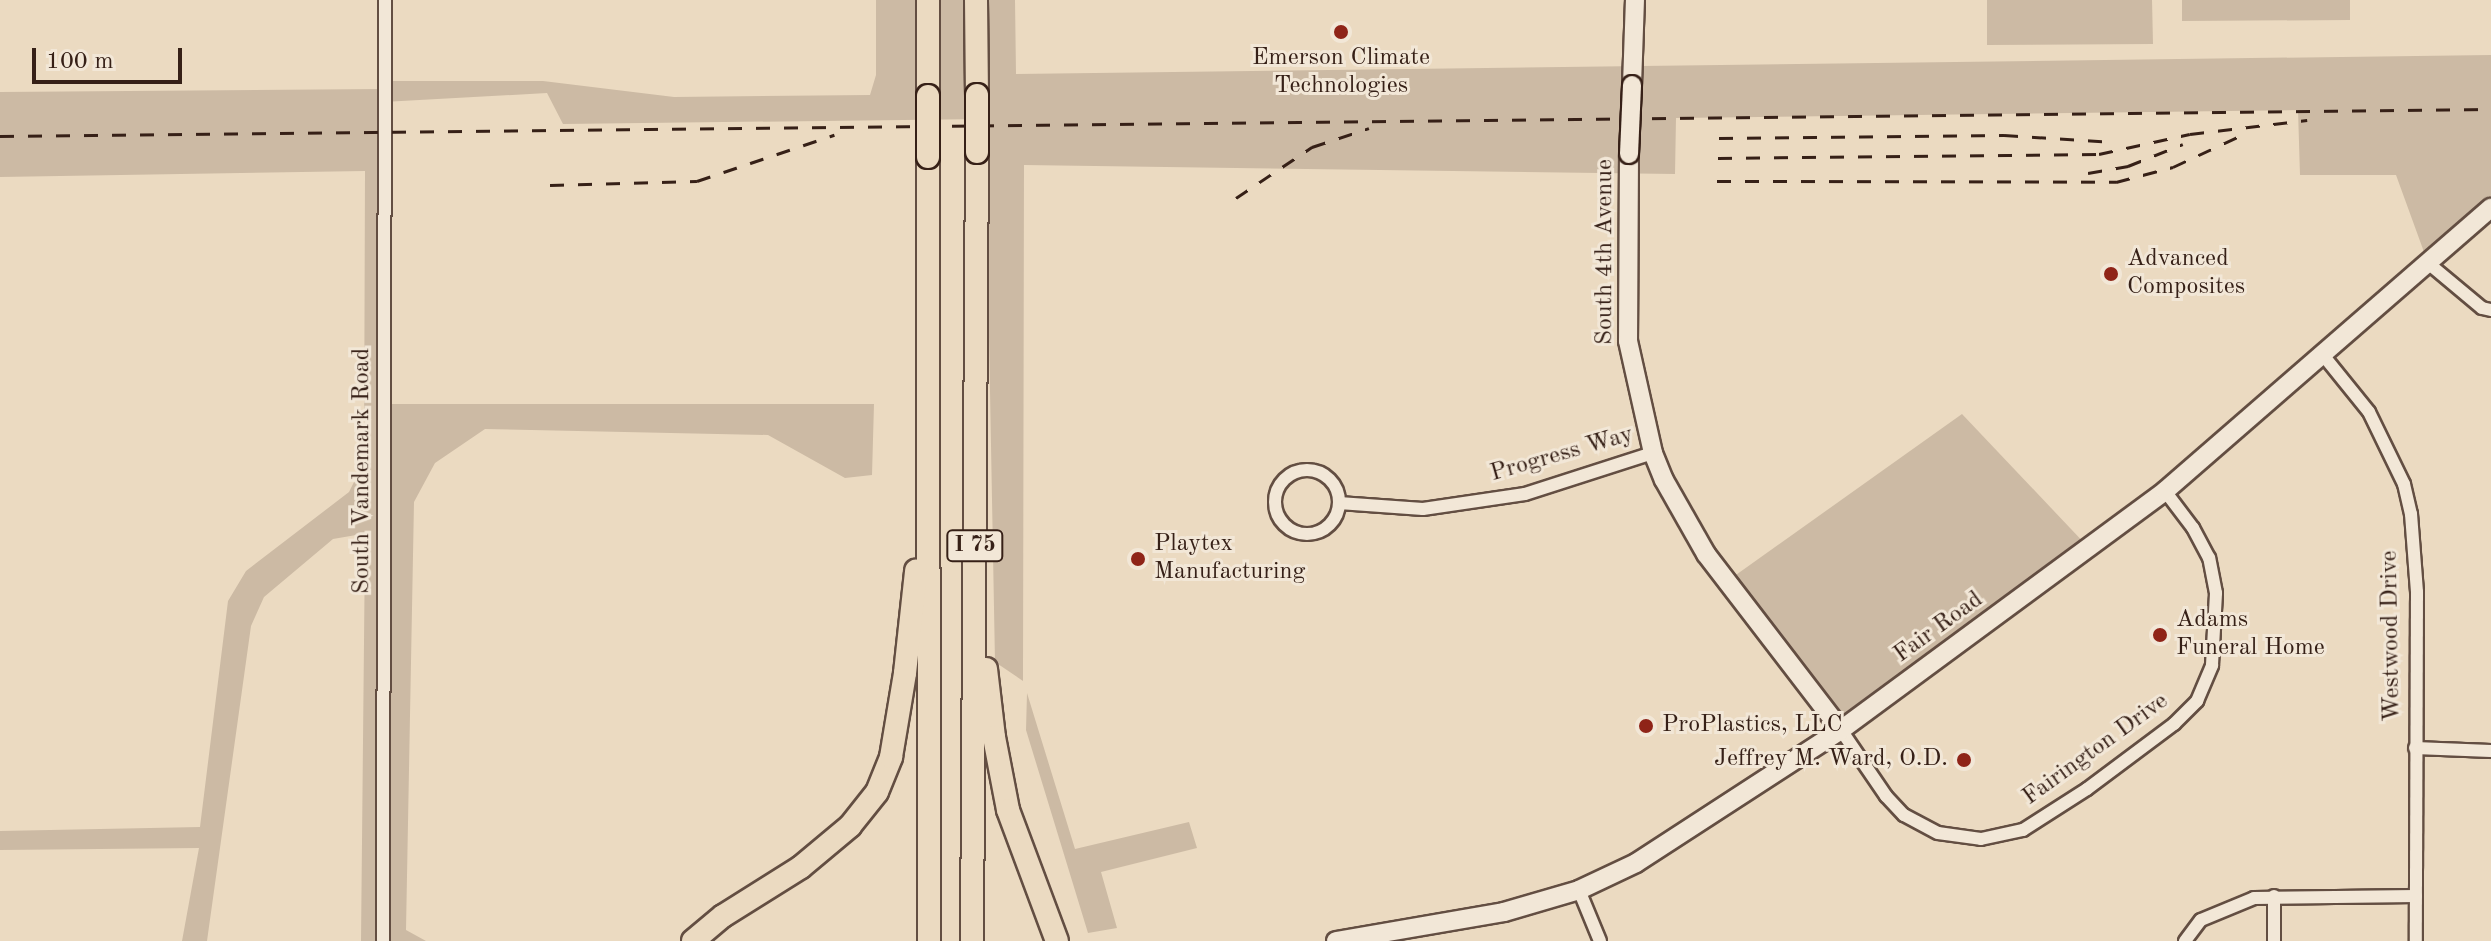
<!DOCTYPE html>
<style>
body{margin:0}
#map{position:relative;width:2491px;height:941px;overflow:hidden;background:#ebdac1;font-family:"Old Standard TT",serif}
div>[style]{position:absolute}
.green>*{inset:0;background:#ccbaa4}
.roads{filter:drop-shadow(2px 0 #634e42) drop-shadow(-2px 0 #634e42) drop-shadow(0 2px #634e42) drop-shadow(0 -2px #634e42)}
.street>*{height:12px;margin:-6px;padding:0 6px;transform-origin:6px;border-radius:6px;background:#f2e7d7}
.street>.ring{margin:-6px;padding:0;box-sizing:content-box;background:none;border:12px solid #f2e7d7;border-radius:50%}
.secondary>*{height:18px;margin:-9px;padding:0 9px;transform-origin:9px;border-radius:9px;background:#f2e7d7}
.highway>*{height:22px;margin:-11px;padding:0 11px;transform-origin:11px;border-radius:11px;background:#ebdac1}
.rail>*{height:3px;margin-top:-1.5px;transform-origin:0;background:repeating-linear-gradient(90deg,#362017 0 14px,transparent 0 28px)}
.bridges{filter:drop-shadow(2px 0 #362017) drop-shadow(-2px 0 #362017) drop-shadow(0 2px #362017) drop-shadow(0 -2px #362017)}
.secondary-bridge>*{height:18px;margin:-9px;padding:0 9px;transform-origin:9px;border-radius:9px;background:#f2e7d7}
.highway-bridge>*{height:22px;margin:-11px;padding:0 11px;transform-origin:11px;border-radius:11px;background:#ebdac1}
.dots>*{width:22px;height:22px;translate:-50% -50%;box-sizing:border-box;border:4px solid #f2e7d7;border-radius:50%}
span{translate:-50% -50%;white-space:nowrap;text-align:center;line-height:1.15;-webkit-text-stroke:6px #f2e7d7;paint-order:stroke}
.shield-label span{padding:2px 6px;background:#f2e7d7;border:2px solid;border-radius:6px;-webkit-text-stroke-width:0}
.shield-label{font-size:22px;color:#362017;font-weight:700}
.poi-label{font-size:24px;color:#362017}
.left{translate:0 -50%;text-align:left}
.right{translate:-100% -50%;text-align:right}
.street-label{font-size:24px;color:#362017}
.scale{position:absolute;left:32px;top:48px;width:150px;height:36px;box-sizing:border-box;border:4px solid #362017;border-top:0;padding-left:10px;font-size:24px;line-height:28px;white-space:nowrap;color:#362017;-webkit-text-stroke:6px #f2e7d7;paint-order:stroke}
</style>
<div id="map">
<div class="green">
<div style="clip-path:polygon(876px 0,1015px 0,1016px 74px,2491px 55px,2491px 208px,2428px 263px,2396px 175px,2300px 175px,2298px 110px,1676px 118px,1675px 174px,1024px 165px,1023px 681px,995px 662px,985px 119px,563px 124px,547px 93px,383px 102px,385px 404px,874px 404px,872px 475px,845px 478px,768px 435px,485px 429px,435px 463px,414px 502px,406px 930px,426px 941px,361px 941px,365px 542px,362px 534px,333px 539px,264px 597px,251px 626px,207px 941px,182px 941px,199px 848px,0 850px,0 831px,200px 827px,228px 601px,246px 571px,349px 492px,364px 462px,365px 171px,0 177px,0 92px,383px 89px,384px 81px,543px 81px,674px 97px,870px 95px,876px 75px)"></div>
<div style="clip-path:polygon(1987px 0,2152px 0,2153px 44px,1987px 45px)"></div>
<div style="clip-path:polygon(2182px 0,2350px 0,2350px 20px,2182px 21px)"></div>
<div style="clip-path:polygon(1962px 414px,2089px 548px,1841px 730px,1726px 582px)"></div>
<div style="clip-path:polygon(1027px 693px,1075px 849px,1189px 822px,1197px 848px,1101px 872px,1117px 928px,1088px 933px,1026px 730px)"></div>
</div>
<div class="roads">
<div class="street">
<div style="left:2428px;top:263px;width:70px;rotate:39.8deg"></div>
<div style="left:2482px;top:308px;width:9px;rotate:13deg"></div>
<div style="left:2323px;top:355px;width:73px;rotate:51.1deg"></div>
<div style="left:2369px;top:412px;width:80px;rotate:64.1deg"></div>
<div style="left:2404px;top:484px;width:31px;rotate:77deg"></div>
<div style="left:2411px;top:514px;width:78px;rotate:85.6deg"></div>
<div style="left:2417px;top:592px;width:349px;rotate:90.2deg"></div>
<div class="ring" style="left:1275px;top:470px;width:52px;height:52px"></div>
<div style="left:1339px;top:503px;width:84px;rotate:4.1deg"></div>
<div style="left:1423px;top:509px;width:103px;rotate:-8.4deg"></div>
<div style="left:1525px;top:494px;width:134px;rotate:-17.8deg"></div>
<div style="left:1841px;top:730px;width:80px;rotate:55.7deg"></div>
<div style="left:1886px;top:796px;width:26px;rotate:47deg"></div>
<div style="left:1904px;top:815px;width:38px;rotate:28deg"></div>
<div style="left:1938px;top:833px;width:43px;rotate:7.9deg"></div>
<div style="left:1981px;top:839px;width:43px;rotate:-12.1deg"></div>
<div style="left:2023px;top:830px;width:76px;rotate:-32.6deg"></div>
<div style="left:2087px;top:789px;width:109px;rotate:-36.8deg"></div>
<div style="left:2174px;top:724px;width:33px;rotate:-45deg"></div>
<div style="left:2197px;top:701px;width:39px;rotate:-67deg"></div>
<div style="left:2212px;top:665px;width:72px;rotate:-86.8deg"></div>
<div style="left:2216px;top:593px;width:36px;rotate:-101deg"></div>
<div style="left:2209px;top:558px;width:34px;rotate:-118deg"></div>
<div style="left:2193px;top:528px;width:46px;rotate:-127.1deg"></div>
<div style="left:2415px;top:748px;width:76px;rotate:2.3deg"></div>
<div style="left:1579px;top:890px;width:55px;rotate:67.6deg"></div>
<div style="left:2274px;top:896px;width:45px;rotate:90deg"></div>
<div style="left:383px;top:941px;width:941px;rotate:-89.88deg"></div>
<div style="left:2185px;top:941px;width:26px;rotate:-53deg"></div>
<div style="left:2201px;top:920px;width:57px;rotate:-22.5deg"></div>
<div style="left:2254px;top:898px;width:162px;rotate:-0.7deg"></div>
</div>
<div class="secondary">
<div style="left:1632px;top:85px;width:85px;rotate:-88deg"></div>
<div style="left:1629px;top:154px;width:187px;rotate:90.3deg"></div>
<div style="left:1628px;top:341px;width:115px;rotate:77.4deg"></div>
<div style="left:1653px;top:453px;width:29px;rotate:68deg"></div>
<div style="left:1664px;top:480px;width:85px;rotate:60.4deg"></div>
<div style="left:1706px;top:554px;width:222px;rotate:52.5deg"></div>
<div style="left:1336px;top:941px;width:170px;rotate:-9.8deg"></div>
<div style="left:1504px;top:912px;width:78px;rotate:-16.3deg"></div>
<div style="left:1579px;top:890px;width:63px;rotate:-25.3deg"></div>
<div style="left:1636px;top:863px;width:244px;rotate:-33deg"></div>
<div style="left:1841px;top:730px;width:403px;rotate:-36.4deg"></div>
<div style="left:2165px;top:491px;width:432px;rotate:-41deg"></div>
</div>
<div class="highway">
<div style="left:928px;top:0;width:96px;rotate:90deg"></div>
<div style="left:976px;top:0;width:95px;rotate:89.4deg"></div>
<div style="left:928px;top:157px;width:784px;rotate:89.93deg"></div>
<div style="left:986px;top:669px;width:68px;rotate:83.3deg"></div>
<div style="left:994px;top:737px;width:74px;rotate:79.1deg"></div>
<div style="left:1008px;top:810px;width:140px;rotate:69.5deg"></div>
<div style="left:693px;top:941px;width:39px;rotate:-40deg"></div>
<div style="left:723px;top:916px;width:92px;rotate:-32.1deg"></div>
<div style="left:801px;top:867px;width:64px;rotate:-39.9deg"></div>
<div style="left:850px;top:826px;width:43px;rotate:-51.5deg"></div>
<div style="left:877px;top:792px;width:38px;rotate:-68deg"></div>
<div style="left:891px;top:757px;width:85px;rotate:-80.5deg"></div>
<div style="left:905px;top:673px;width:103px;rotate:-83.8deg"></div>
<div style="left:972px;top:941px;width:789px;rotate:-89.64deg"></div>
</div>
</div>
<div class="rail">
<div style="left:0;top:136px;width:2491px;rotate:-0.62deg"></div>
<div style="left:1719px;top:138px;width:285px;rotate:-0.6deg"></div>
<div style="left:2004px;top:135px;width:110px;rotate:3.6deg"></div>
<div style="left:1718px;top:158px;width:381px;rotate:-0.6deg"></div>
<div style="left:2099px;top:154px;width:93px;rotate:-12.4deg"></div>
<div style="left:2190px;top:134px;width:118px;rotate:-6.8deg"></div>
<div style="left:2088px;top:173px;width:41px;rotate:-9.9deg"></div>
<div style="left:2128px;top:166px;width:59px;rotate:-21.8deg"></div>
<div style="left:1717px;top:181px;width:399px;rotate:0.1deg"></div>
<div style="left:2116px;top:182px;width:59px;rotate:-14.7deg"></div>
<div style="left:2173px;top:167px;width:78px;rotate:-24.9deg"></div>
<div style="left:550px;top:185px;width:147px;rotate:-1.6deg"></div>
<div style="left:697px;top:181px;width:145px;rotate:-18.6deg"></div>
<div style="left:1236px;top:198px;width:92px;rotate:-33.9deg"></div>
<div style="left:1312px;top:147px;width:60px;rotate:-18.4deg"></div>
</div>
<div class="bridges">
<div class="secondary-bridge">
<div style="left:1629px;top:154px;width:69px;rotate:-87.5deg"></div>
</div>
<div class="highway-bridge">
<div style="left:977px;top:95px;width:57px;rotate:90deg"></div>
<div style="left:928px;top:96px;width:61px;rotate:90deg"></div>
</div>
</div>
<div class="dots">
<div style="left:1341px;top:32px;background:#8f2418"></div>
<div style="left:2111px;top:274px;background:#8f2418"></div>
<div style="left:1138px;top:559px;background:#8f2418"></div>
<div style="left:2160px;top:635px;background:#8f2418"></div>
<div style="left:1646px;top:726px;background:#8f2418"></div>
<div style="left:1964px;top:760px;background:#8f2418"></div>
</div>
<div class="shield-label">
<span style="left:975px;top:546px">I 75</span>
</div>
<div class="poi-label">
<span style="left:1341px;top:73px">Emerson Climate<br>Technologies</span>
<span class="left" style="left:2127px;top:274px">Advanced<br>Composites</span>
<span class="left" style="left:1154px;top:559px">Playtex<br>Manufacturing</span>
<span class="left" style="left:2176px;top:635px">Adams<br>Funeral Home</span>
<span class="left" style="left:1662px;top:726px">ProPlastics, LLC</span>
<span class="right" style="left:1948px;top:760px">Jeffrey M. Ward, O.D.</span>
</div>
<div class="street-label">
<span style="left:1606px;top:252px;rotate:-90deg">South 4th Avenue</span>
<span style="left:1562px;top:455px;rotate:-16deg">Progress Way</span>
<span style="left:363px;top:471px;rotate:-90deg">South Vandemark Road</span>
<span style="left:1939px;top:628px;rotate:-36deg">Fair Road</span>
<span style="left:2392px;top:636px;rotate:-91deg">Westwood Drive</span>
<span style="left:2096px;top:750px;rotate:-36deg">Fairington Drive</span>
</div>
<div class="scale">100 m</div>
</div>
